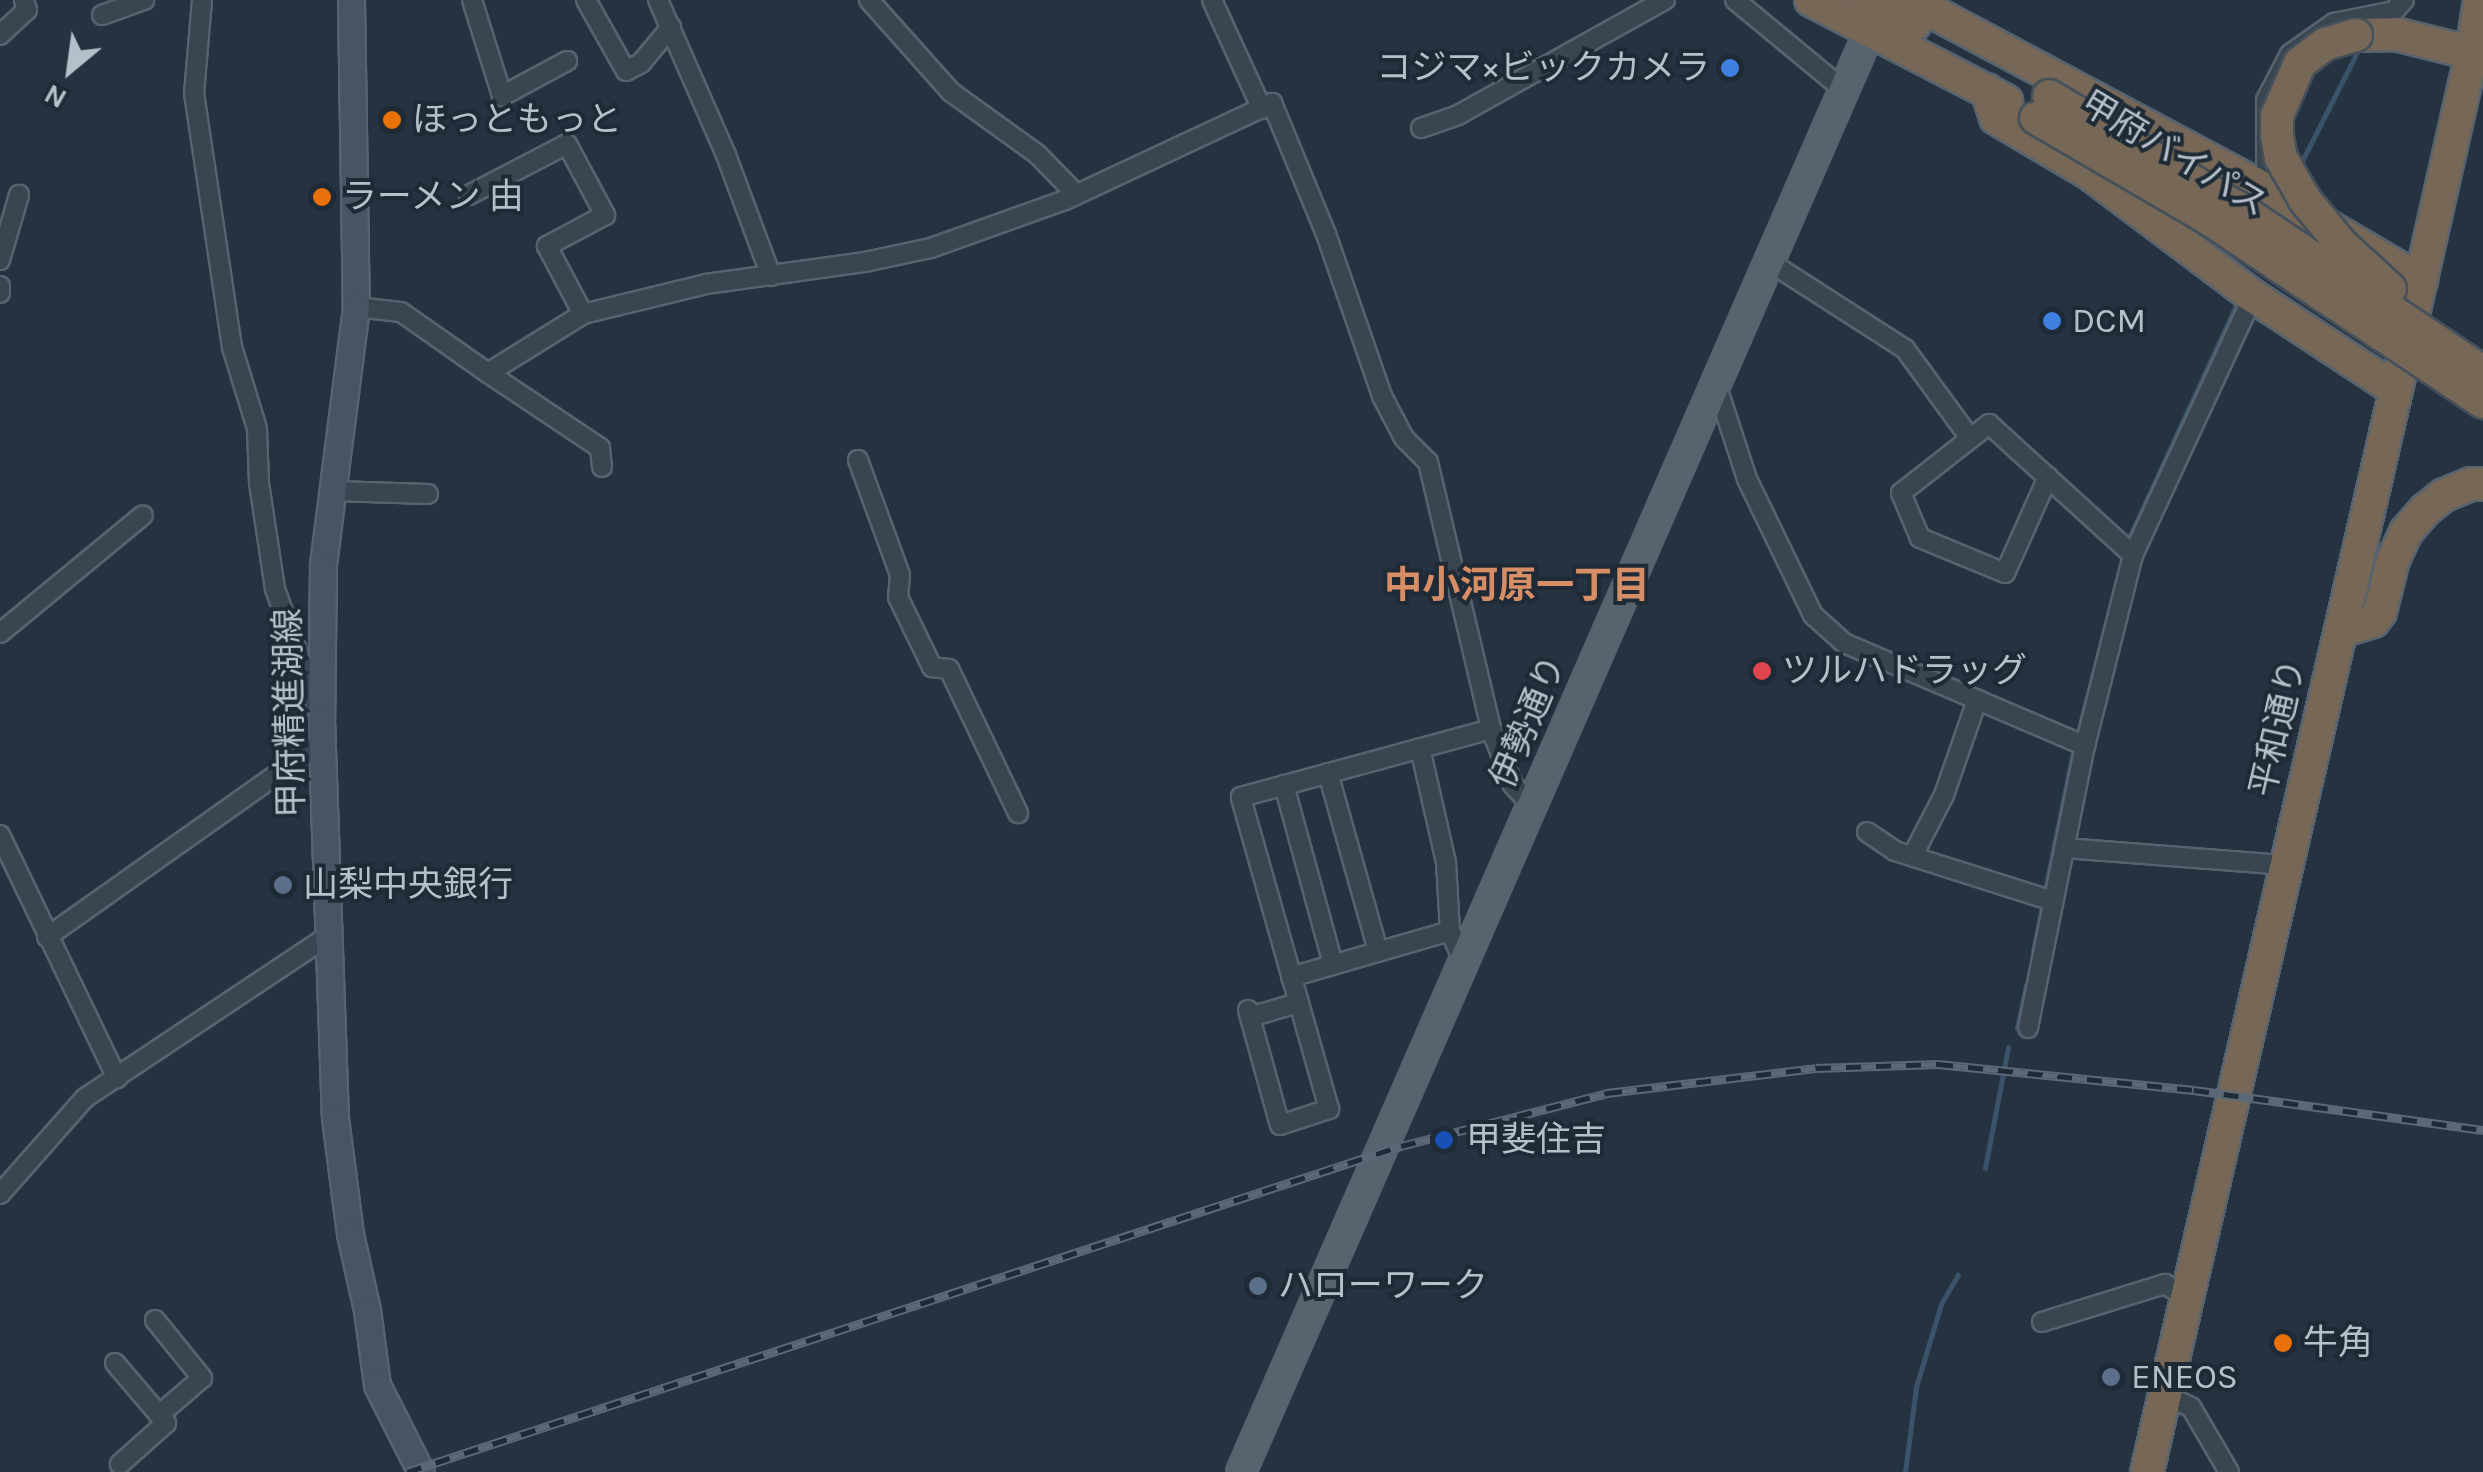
<!DOCTYPE html>
<meta charset="utf-8">
<style>
body{margin:0}
#map{position:relative;width:2483px;height:1472px;overflow:hidden;background:#253341;font-family:Karla,"Noto Sans JP",sans-serif}
div>[style]{position:absolute}
.stream>*{height:5px;margin:-2.5px;padding:0 2.5px;transform-origin:2.5px;border-radius:2.5px;background:#3b526a}
.roads{filter:drop-shadow(2px 0 #57636e) drop-shadow(-2px 0 #57636e) drop-shadow(0 2px #57636e) drop-shadow(0 -2px #57636e)}
.street>*{height:18px;margin:-9px;padding:0 9px;transform-origin:9px;border-radius:9px;background:#394550}
.secondary>*{height:25px;margin:-12.5px;padding:0 12.5px;transform-origin:12.5px;border-radius:12.5px;background:#475463}
.primary>*{height:28px;margin:-14px;padding:0 14px;transform-origin:14px;border-radius:14px;background:#576470}
.highway>*{height:32px;margin:-16px;padding:0 16px;transform-origin:16px;border-radius:16px;background:#766756}
.rail>*{height:9px;margin-top:-4.5px;transform-origin:0;background:repeating-linear-gradient(90deg,#1e2a36 0 15px,#5b6977 0 30px);box-sizing:border-box;border-block:2px solid #5b6977}
.bridges{filter:drop-shadow(2px 0 #44505b) drop-shadow(-2px 0 #44505b) drop-shadow(0 2px #44505b) drop-shadow(0 -2px #44505b)}
.highway-bridge>*{height:32px;margin:-16px;padding:0 16px;transform-origin:16px;border-radius:16px;background:#766756}
.dots>*{width:28px;height:28px;translate:-50% -50%;box-sizing:border-box;border:5px solid #1e2a36;border-radius:50%}
span{translate:-50% -50%;white-space:nowrap;text-align:center;line-height:1.15;-webkit-text-stroke:8px #1e2a36;paint-order:stroke}
.poi-label{font-size:35px;color:#b6c0cb}
.right{translate:-100% -50%;text-align:right}
.left{translate:0 -50%;text-align:left}
.street-label{font-size:35px;color:#b6c0cb}
.neighbourhood-label{font-size:38px;color:#d78d65;font-weight:700}
.north{position:absolute;left:20px;top:20px;width:100px;height:100px;-webkit-text-stroke:8px #1e2a36;paint-order:stroke;rotate:209deg;font-size:28px;font-weight:700;line-height:40px;text-align:center;color:#b6c0cb}
.north::after{content:'';display:block;margin:auto;width:35px;height:45px;background:#b6c0cb;clip-path:polygon(50% 0,100% 100%,50% 72%,0 100%)}
</style>
<div id="map">
<div class="stream">
<div style="left:2300px;top:165px;width:133px;rotate:-63.2deg"></div>
<div style="left:2127px;top:542px;width:268px;rotate:-65.3deg"></div>
<div style="left:2077px;top:736px;width:189px;rotate:-75.6deg"></div>
<div style="left:2045px;top:890px;width:147px;rotate:-78.6deg"></div>
<div style="left:2033px;top:951px;width:46px;rotate:-78.7deg"></div>
<div style="left:2017px;top:1028px;width:44px;rotate:-78.2deg"></div>
<div style="left:1985px;top:1168px;width:123px;rotate:-79.2deg"></div>
<div style="left:1905px;top:1472px;width:86px;rotate:-82.6deg"></div>
<div style="left:1916px;top:1387px;width:87px;rotate:-73.2deg"></div>
<div style="left:1941px;top:1304px;width:34px;rotate:-60deg"></div>
</div>
<div class="roads">
<div class="street">
<div style="left:202px;top:0;width:93px;rotate:94.9deg"></div>
<div style="left:194px;top:93px;width:257px;rotate:81.5deg"></div>
<div style="left:232px;top:347px;width:86px;rotate:73deg"></div>
<div style="left:257px;top:429px;width:54px;rotate:87.9deg"></div>
<div style="left:259px;top:483px;width:107px;rotate:81.4deg"></div>
<div style="left:275px;top:589px;width:122px;rotate:70.4deg"></div>
<div style="left:472px;top:0;width:101px;rotate:72.6deg"></div>
<div style="left:502px;top:96px;width:74px;rotate:-28.3deg"></div>
<div style="left:586px;top:0;width:81px;rotate:60.6deg"></div>
<div style="left:626px;top:71px;width:17px;rotate:-28deg"></div>
<div style="left:641px;top:63px;width:47px;rotate:-50.2deg"></div>
<div style="left:658px;top:0;width:169px;rotate:66.3deg"></div>
<div style="left:726px;top:155px;width:129px;rotate:69.6deg"></div>
<div style="left:869px;top:0;width:123px;rotate:48.3deg"></div>
<div style="left:951px;top:92px;width:106px;rotate:35.8deg"></div>
<div style="left:1037px;top:154px;width:56px;rotate:45.7deg"></div>
<div style="left:1212px;top:0;width:120px;rotate:65.4deg"></div>
<div style="left:1735px;top:0;width:143px;rotate:39.6deg"></div>
<div style="left:102px;top:15px;width:45px;rotate:-19.7deg"></div>
<div style="left:0;top:35px;width:37px;rotate:-43deg"></div>
<div style="left:27px;top:10px;width:10px;rotate:-107deg"></div>
<div style="left:1421px;top:128px;width:39px;rotate:-19deg"></div>
<div style="left:1458px;top:115px;width:237px;rotate:-29.1deg"></div>
<div style="left:2266px;top:190px;width:90px;rotate:-90deg"></div>
<div style="left:2266px;top:100px;width:52px;rotate:-62.4deg"></div>
<div style="left:2290px;top:54px;width:54px;rotate:-35.2deg"></div>
<div style="left:2334px;top:23px;width:61px;rotate:-11.3deg"></div>
<div style="left:2394px;top:11px;width:15px;rotate:-48deg"></div>
<div style="left:469px;top:195px;width:110px;rotate:-27.5deg"></div>
<div style="left:567px;top:144px;width:81px;rotate:61.8deg"></div>
<div style="left:605px;top:215px;width:66px;rotate:151.9deg"></div>
<div style="left:547px;top:246px;width:77px;rotate:62.1deg"></div>
<div style="left:0;top:260px;width:68px;rotate:-73.7deg"></div>
<div style="left:1771px;top:263px;width:159px;rotate:32.7deg"></div>
<div style="left:1905px;top:349px;width:110px;rotate:53.9deg"></div>
<div style="left:0;top:286px;width:7px;rotate:90deg"></div>
<div style="left:356px;top:307px;width:45px;rotate:6.3deg"></div>
<div style="left:401px;top:312px;width:106px;rotate:35deg"></div>
<div style="left:488px;top:373px;width:112px;rotate:-31.8deg"></div>
<div style="left:583px;top:314px;width:127px;rotate:-13.7deg"></div>
<div style="left:706px;top:284px;width:161px;rotate:-7.9deg"></div>
<div style="left:865px;top:262px;width:67px;rotate:-12deg"></div>
<div style="left:931px;top:248px;width:142px;rotate:-19.7deg"></div>
<div style="left:1065px;top:200px;width:229px;rotate:-25.1deg"></div>
<div style="left:1272px;top:103px;width:142px;rotate:67.6deg"></div>
<div style="left:1326px;top:234px;width:171px;rotate:70.9deg"></div>
<div style="left:1382px;top:396px;width:47px;rotate:62.4deg"></div>
<div style="left:1404px;top:438px;width:34px;rotate:45deg"></div>
<div style="left:1428px;top:462px;width:274px;rotate:76.7deg"></div>
<div style="left:1491px;top:729px;width:60px;rotate:68.6deg"></div>
<div style="left:1513px;top:785px;width:26px;rotate:47deg"></div>
<div style="left:488px;top:373px;width:135px;rotate:33.8deg"></div>
<div style="left:600px;top:448px;width:19px;rotate:84deg"></div>
<div style="left:1717px;top:387px;width:97px;rotate:71.9deg"></div>
<div style="left:1747px;top:479px;width:151px;rotate:64.1deg"></div>
<div style="left:1813px;top:615px;width:42px;rotate:42.1deg"></div>
<div style="left:1844px;top:643px;width:262px;rotate:23.1deg"></div>
<div style="left:858px;top:460px;width:122px;rotate:69.9deg"></div>
<div style="left:900px;top:575px;width:22px;rotate:95deg"></div>
<div style="left:898px;top:597px;width:78px;rotate:64.1deg"></div>
<div style="left:932px;top:667px;width:17px;rotate:7deg"></div>
<div style="left:949px;top:669px;width:160px;rotate:64.4deg"></div>
<div style="left:2048px;top:477px;width:105px;rotate:114.1deg"></div>
<div style="left:2005px;top:573px;width:92px;rotate:-157.6deg"></div>
<div style="left:1920px;top:538px;width:49px;rotate:-112.9deg"></div>
<div style="left:1901px;top:493px;width:112px;rotate:-38.1deg"></div>
<div style="left:1989px;top:424px;width:195px;rotate:42.3deg"></div>
<div style="left:334px;top:491px;width:94px;rotate:1.8deg"></div>
<div style="left:0;top:633px;width:185px;rotate:-39.5deg"></div>
<div style="left:1420px;top:748px;width:117px;rotate:77.2deg"></div>
<div style="left:1446px;top:862px;width:69px;rotate:86.7deg"></div>
<div style="left:1450px;top:931px;width:35px;rotate:66deg"></div>
<div style="left:1328px;top:773px;width:185px;rotate:74.3deg"></div>
<div style="left:1284px;top:785px;width:186px;rotate:74.7deg"></div>
<div style="left:1867px;top:832px;width:34px;rotate:34deg"></div>
<div style="left:1895px;top:851px;width:166px;rotate:17.6deg"></div>
<div style="left:0;top:835px;width:270px;rotate:64.3deg"></div>
<div style="left:2064px;top:848px;width:224px;rotate:4.4deg"></div>
<div style="left:1913px;top:855px;width:68px;rotate:-62.7deg"></div>
<div style="left:1944px;top:795px;width:101px;rotate:-70.8deg"></div>
<div style="left:47px;top:937px;width:339px;rotate:-35.3deg"></div>
<div style="left:1291px;top:977px;width:166px;rotate:-16.1deg"></div>
<div style="left:1248px;top:1010px;width:119px;rotate:74.5deg"></div>
<div style="left:1280px;top:1125px;width:52px;rotate:-18.1deg"></div>
<div style="left:1329px;top:1109px;width:324px;rotate:-105.8deg"></div>
<div style="left:1241px;top:797px;width:259px;rotate:-15.2deg"></div>
<div style="left:1250px;top:1017px;width:50px;rotate:-16.3deg"></div>
<div style="left:2028px;top:1028px;width:288px;rotate:-78.6deg"></div>
<div style="left:2085px;top:746px;width:197px;rotate:-75.9deg"></div>
<div style="left:2133px;top:555px;width:285px;rotate:-65.1deg"></div>
<div style="left:0;top:1194px;width:128px;rotate:-48.5deg"></div>
<div style="left:85px;top:1098px;width:297px;rotate:-33.7deg"></div>
<div style="left:155px;top:1320px;width:75px;rotate:51deg"></div>
<div style="left:202px;top:1378px;width:57px;rotate:139.3deg"></div>
<div style="left:2042px;top:1322px;width:129px;rotate:-17.2deg"></div>
<div style="left:2165px;top:1284px;width:28px;rotate:32deg"></div>
<div style="left:115px;top:1363px;width:79px;rotate:49.6deg"></div>
<div style="left:166px;top:1423px;width:62px;rotate:138.3deg"></div>
<div style="left:2167px;top:1396px;width:26px;rotate:25deg"></div>
<div style="left:2191px;top:1407px;width:75px;rotate:59.7deg"></div>
</div>
<div class="secondary">
<div style="left:351px;top:0;width:307px;rotate:89.1deg"></div>
<div style="left:356px;top:307px;width:261px;rotate:97.3deg"></div>
<div style="left:323px;top:566px;width:153px;rotate:90.7deg"></div>
<div style="left:321px;top:719px;width:399px;rotate:88deg"></div>
<div style="left:335px;top:1118px;width:117px;rotate:82.6deg"></div>
<div style="left:350px;top:1234px;width:78px;rotate:77.4deg"></div>
<div style="left:367px;top:1310px;width:76px;rotate:82.4deg"></div>
<div style="left:377px;top:1385px;width:97px;rotate:63.2deg"></div>
</div>
<div class="primary">
<div style="left:1241px;top:1472px;width:1593px;rotate:-66.43deg"></div>
</div>
<div class="highway">
<div style="left:1811px;top:0;width:220px;rotate:27.4deg"></div>
<div style="left:1865px;top:0;width:55px;rotate:25.6deg"></div>
<div style="left:1899px;top:16px;width:31px;rotate:-11deg"></div>
<div style="left:1929px;top:10px;width:382px;rotate:28.1deg"></div>
<div style="left:2266px;top:190px;width:180px;rotate:30.4deg"></div>
<div style="left:2356px;top:35px;width:39px;rotate:-1deg"></div>
<div style="left:2395px;top:34px;width:79px;rotate:13.9deg"></div>
<div style="left:1987px;top:90px;width:29px;rotate:72deg"></div>
<div style="left:1996px;top:118px;width:108px;rotate:30.6deg"></div>
<div style="left:2089px;top:173px;width:205px;rotate:36.9deg"></div>
<div style="left:2253px;top:296px;width:171px;rotate:33.3deg"></div>
<div style="left:2341px;top:631px;width:34px;rotate:-17deg"></div>
<div style="left:2373px;top:621px;width:11px;rotate:-52deg"></div>
<div style="left:2380px;top:612px;width:54px;rotate:-76deg"></div>
<div style="left:2393px;top:560px;width:31px;rotate:-65deg"></div>
<div style="left:2406px;top:532px;width:29px;rotate:-49deg"></div>
<div style="left:2425px;top:510px;width:24px;rotate:-38deg"></div>
<div style="left:2444px;top:495px;width:29px;rotate:-22deg"></div>
<div style="left:2471px;top:484px;width:12px"></div>
<div style="left:2147px;top:1472px;width:1110px;rotate:-77.04deg"></div>
<div style="left:2396px;top:390px;width:345px;rotate:-77.3deg"></div>
<div style="left:2472px;top:53px;width:54px;rotate:-81.4deg"></div>
</div>
</div>
<div class="rail">
<div style="left:407px;top:1472px;width:1046px;rotate:-18.16deg"></div>
<div style="left:1401px;top:1146px;width:213px;rotate:-14.4deg"></div>
<div style="left:1607px;top:1093px;width:210px;rotate:-6.8deg"></div>
<div style="left:1816px;top:1068px;width:122px;rotate:-1.9deg"></div>
<div style="left:1938px;top:1064px;width:257px;rotate:5.8deg"></div>
<div style="left:2194px;top:1090px;width:292px;rotate:7.9deg"></div>
</div>
<div class="bridges">
<div class="highway-bridge">
<div style="left:2356px;top:35px;width:32px;rotate:164deg"></div>
<div style="left:2325px;top:44px;width:31px;rotate:143deg"></div>
<div style="left:2300px;top:63px;width:58px;rotate:113.5deg"></div>
<div style="left:2277px;top:116px;width:20px;rotate:90deg"></div>
<div style="left:2277px;top:136px;width:22px;rotate:80deg"></div>
<div style="left:2281px;top:158px;width:48px;rotate:60.3deg"></div>
<div style="left:2305px;top:200px;width:58px;rotate:50.6deg"></div>
<div style="left:2342px;top:245px;width:65px;rotate:42.5deg"></div>
<div style="left:2049px;top:96px;width:220px;rotate:30.7deg"></div>
<div style="left:2238px;top:208px;width:295px;rotate:33.8deg"></div>
<div style="left:2036px;top:118px;width:199px;rotate:30.2deg"></div>
<div style="left:2208px;top:218px;width:331px;rotate:33.8deg"></div>
</div>
</div>
<div class="dots">
<div style="left:1730px;top:68px;background:#3f7fe0"></div>
<div style="left:392px;top:120px;background:#e8710a"></div>
<div style="left:322px;top:197px;background:#e8710a"></div>
<div style="left:2052px;top:321px;background:#3f7fe0"></div>
<div style="left:1762px;top:671px;background:#e0444e"></div>
<div style="left:283px;top:885px;background:#5c6f8a"></div>
<div style="left:1444px;top:1140px;background:#1a4fb4"></div>
<div style="left:1258px;top:1286px;background:#5c6f8a"></div>
<div style="left:2283px;top:1343px;background:#e8710a"></div>
<div style="left:2111px;top:1377px;background:#5c6f8a"></div>
</div>
<div class="poi-label">
<span class="right" style="left:1710px;top:68px">コジマ×ビックカメラ</span>
<span class="left" style="left:412px;top:120px">ほっともっと</span>
<span class="left" style="left:342px;top:197px">ラーメン 由</span>
<span class="left" style="left:2072px;top:321px">DCM</span>
<span class="left" style="left:1782px;top:671px">ツルハドラッグ</span>
<span class="left" style="left:303px;top:885px">山梨中央銀行</span>
<span class="left" style="left:1466px;top:1140px">甲斐住吉</span>
<span class="left" style="left:1278px;top:1286px">ハローワーク</span>
<span class="left" style="left:2303px;top:1343px">牛角</span>
<span class="left" style="left:2131px;top:1377px">ENEOS</span>
</div>
<div class="street-label">
<span style="left:2174px;top:154px;rotate:31deg">甲府バイパス</span>
<span style="left:290px;top:713px;rotate:-91deg">甲府精進湖線</span>
<span style="left:1528px;top:722px;rotate:-67deg">伊勢通り</span>
<span style="left:2278px;top:728px;rotate:-77deg">平和通り</span>
</div>
<div class="neighbourhood-label">
<span style="left:1517px;top:586px">中小河原一丁目</span>
</div>
<div class="north">N</div>
</div>
